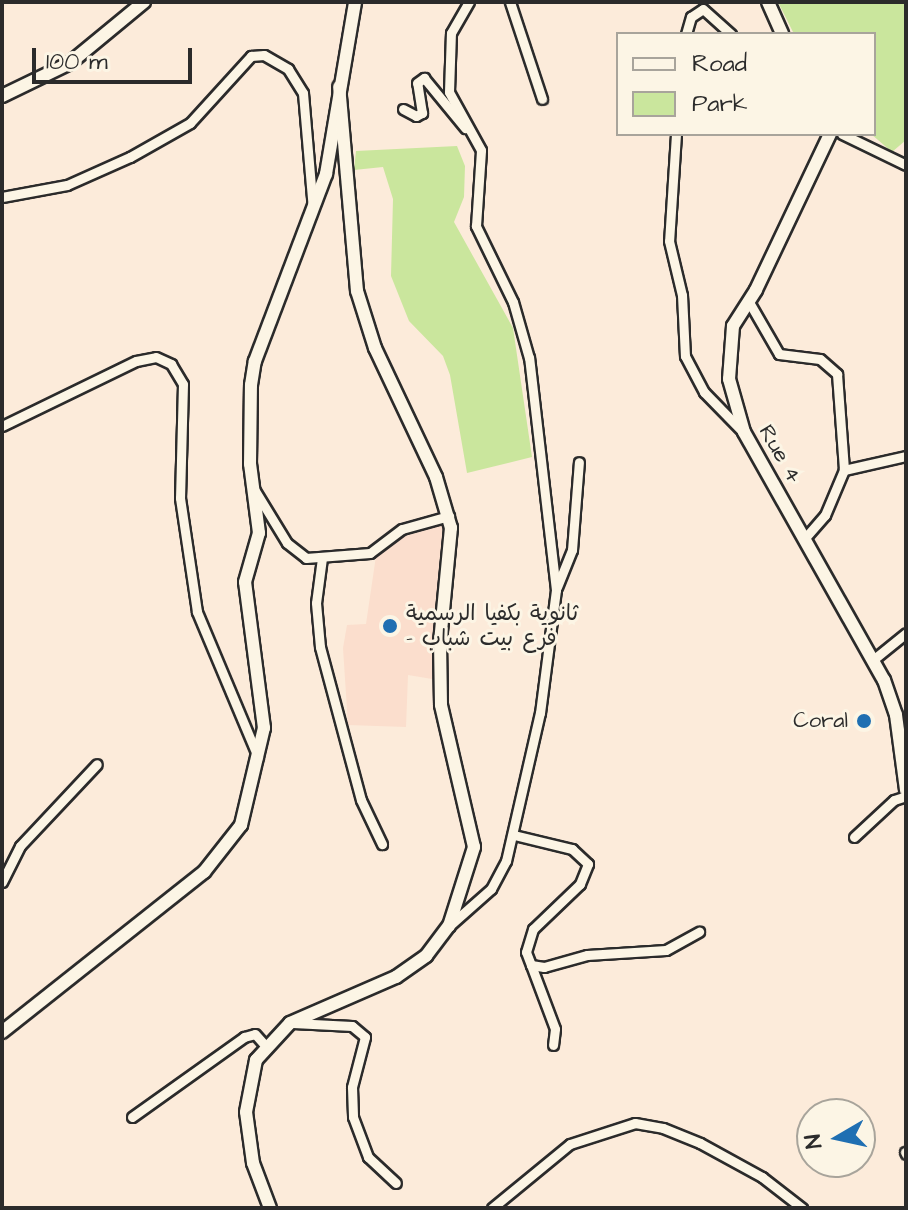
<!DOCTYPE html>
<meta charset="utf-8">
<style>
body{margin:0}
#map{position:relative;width:908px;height:1210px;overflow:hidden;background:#fcebda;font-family:"Architects Daughter","Playpen Sans Arabic",sans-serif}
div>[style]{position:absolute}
.built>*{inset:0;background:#fbdecd}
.green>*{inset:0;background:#cae69d}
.roads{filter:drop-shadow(2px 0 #2b2b2b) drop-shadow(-2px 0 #2b2b2b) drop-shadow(0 2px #2b2b2b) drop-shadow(0 -2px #2b2b2b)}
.street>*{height:9px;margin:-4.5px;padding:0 4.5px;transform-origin:4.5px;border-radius:4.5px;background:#fcf5e5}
.secondary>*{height:12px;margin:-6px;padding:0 6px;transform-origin:6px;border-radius:6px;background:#fcf5e5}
.dots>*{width:22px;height:22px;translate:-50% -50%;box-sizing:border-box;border:4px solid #fcf5e5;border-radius:50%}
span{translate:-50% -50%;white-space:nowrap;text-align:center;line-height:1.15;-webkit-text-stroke:6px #fcf5e5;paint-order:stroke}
.street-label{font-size:22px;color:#2b2b2b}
.poi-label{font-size:22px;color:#2b2b2b}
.left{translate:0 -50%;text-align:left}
.right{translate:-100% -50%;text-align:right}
.frame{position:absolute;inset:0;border:4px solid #2b2b2b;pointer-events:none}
.legend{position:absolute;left:616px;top:32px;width:260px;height:104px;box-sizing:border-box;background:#fcf5e5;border:2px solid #a8a49b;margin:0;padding:10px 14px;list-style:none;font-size:24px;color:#2b2b2b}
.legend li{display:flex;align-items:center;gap:16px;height:40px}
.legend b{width:40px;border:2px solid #a8a49b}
.north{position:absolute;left:796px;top:1098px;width:80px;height:80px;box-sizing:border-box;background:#fcf5e5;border:2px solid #a8a49b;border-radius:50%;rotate:261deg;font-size:22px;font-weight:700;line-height:32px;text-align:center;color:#2b2b2b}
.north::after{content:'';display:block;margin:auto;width:28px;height:36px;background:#1f6fb2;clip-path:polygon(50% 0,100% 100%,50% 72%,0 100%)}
.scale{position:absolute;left:32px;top:48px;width:160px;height:36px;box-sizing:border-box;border:4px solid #2b2b2b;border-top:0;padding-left:10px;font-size:24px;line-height:28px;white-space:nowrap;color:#2b2b2b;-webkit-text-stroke:6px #fcf5e5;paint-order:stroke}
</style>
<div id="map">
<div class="built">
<div style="clip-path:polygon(442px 525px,445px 561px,433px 627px,432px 679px,408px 675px,406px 727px,348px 725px,343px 648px,347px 625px,366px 624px,376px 556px,393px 540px)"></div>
</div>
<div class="green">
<div style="clip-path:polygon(778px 2px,906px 2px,906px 140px,892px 152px,871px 134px,874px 34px,794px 34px)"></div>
<div style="clip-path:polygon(457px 146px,465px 166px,464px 197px,454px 222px,513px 328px,532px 457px,467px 473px,450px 375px,443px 356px,409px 321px,391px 276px,393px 199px,383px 167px,354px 170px,356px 151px)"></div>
</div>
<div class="roads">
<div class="street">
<div style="left:510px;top:2px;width:102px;rotate:71.7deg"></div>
<div style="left:686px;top:34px;width:18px;rotate:-74deg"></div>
<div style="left:691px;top:17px;width:14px;rotate:-34deg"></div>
<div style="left:703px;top:9px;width:38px;rotate:42deg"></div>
<div style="left:403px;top:109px;width:15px;rotate:28deg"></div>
<div style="left:416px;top:116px;width:7px;rotate:-27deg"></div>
<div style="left:422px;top:113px;width:30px;rotate:-99deg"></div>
<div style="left:417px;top:83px;width:9px;rotate:-36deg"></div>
<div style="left:424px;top:78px;width:65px;rotate:50.6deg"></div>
<div style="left:676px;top:134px;width:107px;rotate:93.7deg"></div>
<div style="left:669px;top:241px;width:56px;rotate:76.5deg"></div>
<div style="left:682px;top:295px;width:61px;rotate:87.2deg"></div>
<div style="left:685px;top:356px;width:41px;rotate:62.2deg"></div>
<div style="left:704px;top:392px;width:56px;rotate:45.7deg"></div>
<div style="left:842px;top:134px;width:71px;rotate:25.8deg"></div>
<div style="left:2px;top:197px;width:66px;rotate:-10.5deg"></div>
<div style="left:67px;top:185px;width:69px;rotate:-24deg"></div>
<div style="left:130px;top:157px;width:69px;rotate:-29.5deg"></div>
<div style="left:190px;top:123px;width:91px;rotate:-47.7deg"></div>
<div style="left:251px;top:56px;width:13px;rotate:-4deg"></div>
<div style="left:264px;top:55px;width:28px;rotate:30deg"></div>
<div style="left:288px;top:69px;width:28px;rotate:58deg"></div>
<div style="left:303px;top:93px;width:116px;rotate:85.1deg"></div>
<div style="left:749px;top:302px;width:60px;rotate:60deg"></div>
<div style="left:779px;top:354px;width:41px;rotate:7deg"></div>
<div style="left:820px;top:359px;width:23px;rotate:41deg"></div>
<div style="left:837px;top:374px;width:96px;rotate:85.8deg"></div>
<div style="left:844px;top:470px;width:49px;rotate:112.9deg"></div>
<div style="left:825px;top:515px;width:32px;rotate:131deg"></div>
<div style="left:2px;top:426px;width:149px;rotate:-25.9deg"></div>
<div style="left:136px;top:361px;width:20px;rotate:-11deg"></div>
<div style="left:156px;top:357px;width:17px;rotate:25deg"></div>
<div style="left:171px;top:364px;width:23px;rotate:59deg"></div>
<div style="left:183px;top:384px;width:114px;rotate:91.5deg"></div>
<div style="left:180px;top:498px;width:115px;rotate:81.5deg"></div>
<div style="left:197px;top:612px;width:157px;rotate:67.2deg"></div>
<div style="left:844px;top:470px;width:64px;rotate:-12.7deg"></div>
<div style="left:254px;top:489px;width:63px;rotate:58.6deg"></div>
<div style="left:287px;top:543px;width:24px;rotate:38deg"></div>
<div style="left:306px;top:558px;width:64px;rotate:-4.5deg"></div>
<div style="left:370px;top:553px;width:40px;rotate:-37deg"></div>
<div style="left:402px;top:529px;width:49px;rotate:-15.5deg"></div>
<div style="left:322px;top:558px;width:45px;rotate:97.6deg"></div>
<div style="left:316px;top:603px;width:44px;rotate:84.8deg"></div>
<div style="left:320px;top:647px;width:158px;rotate:75deg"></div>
<div style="left:361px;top:800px;width:49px;rotate:64.5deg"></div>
<div style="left:557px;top:587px;width:40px;rotate:-68deg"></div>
<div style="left:572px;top:550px;width:88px;rotate:-85.5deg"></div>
<div style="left:874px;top:659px;width:41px;rotate:-39.1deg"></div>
<div style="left:514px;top:835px;width:60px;rotate:13.6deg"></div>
<div style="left:572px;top:849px;width:22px;rotate:43deg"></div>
<div style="left:588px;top:864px;width:22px;rotate:112deg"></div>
<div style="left:580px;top:884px;width:65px;rotate:136.2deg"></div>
<div style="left:533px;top:929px;width:24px;rotate:107deg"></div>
<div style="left:526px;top:952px;width:14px;rotate:69deg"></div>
<div style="left:531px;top:965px;width:13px;rotate:9deg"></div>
<div style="left:544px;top:967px;width:45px;rotate:-15.6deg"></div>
<div style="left:587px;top:955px;width:79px;rotate:-3.6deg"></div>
<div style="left:666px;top:950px;width:38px;rotate:-29deg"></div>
<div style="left:854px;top:837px;width:54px;rotate:-42.8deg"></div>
<div style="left:894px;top:800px;width:13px;rotate:-18deg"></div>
<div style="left:2px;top:882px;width:40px;rotate:-63.4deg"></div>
<div style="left:20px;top:846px;width:112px;rotate:-46.8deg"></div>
<div style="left:449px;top:926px;width:56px;rotate:-41.4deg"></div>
<div style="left:491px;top:889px;width:32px;rotate:-62deg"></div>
<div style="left:506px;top:861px;width:152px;rotate:-77.1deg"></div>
<div style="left:540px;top:713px;width:124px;rotate:-82.6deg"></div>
<div style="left:556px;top:590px;width:234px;rotate:-96.6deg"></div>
<div style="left:529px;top:358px;width:58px;rotate:-105.9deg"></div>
<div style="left:513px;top:302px;width:85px;rotate:-116deg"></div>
<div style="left:476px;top:226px;width:76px;rotate:-86.2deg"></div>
<div style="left:481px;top:150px;width:66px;rotate:-118.9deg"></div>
<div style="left:449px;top:92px;width:59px;rotate:-88.1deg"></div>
<div style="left:451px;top:33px;width:36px;rotate:-60deg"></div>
<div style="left:531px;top:965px;width:68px;rotate:69.4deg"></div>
<div style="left:555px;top:1029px;width:16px;rotate:97deg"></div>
<div style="left:293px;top:1023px;width:59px;rotate:2.9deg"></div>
<div style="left:352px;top:1026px;width:17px;rotate:40deg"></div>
<div style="left:365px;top:1037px;width:52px;rotate:104.6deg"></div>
<div style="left:352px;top:1087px;width:30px;rotate:88deg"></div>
<div style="left:353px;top:1117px;width:43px;rotate:69.4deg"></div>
<div style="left:368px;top:1157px;width:38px;rotate:43deg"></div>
<div style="left:132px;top:1117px;width:138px;rotate:-35.5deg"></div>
<div style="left:244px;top:1037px;width:11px;rotate:-15deg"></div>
<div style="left:255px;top:1034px;width:15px;rotate:48deg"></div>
<div style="left:905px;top:1152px;width:2px;rotate:63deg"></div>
<div style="left:492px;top:1208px;width:101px;rotate:-39.4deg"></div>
<div style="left:570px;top:1144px;width:68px;rotate:-17.9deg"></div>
<div style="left:635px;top:1123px;width:28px;rotate:10deg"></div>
<div style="left:663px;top:1128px;width:40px;rotate:22deg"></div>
<div style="left:700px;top:1143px;width:71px;rotate:28.7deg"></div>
<div style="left:762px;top:1177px;width:51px;rotate:37.8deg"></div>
</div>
<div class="secondary">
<div style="left:768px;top:2px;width:35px;rotate:66deg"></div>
<div style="left:2px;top:96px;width:76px;rotate:-25.9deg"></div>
<div style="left:70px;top:63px;width:96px;rotate:-39.5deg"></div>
<div style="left:830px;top:134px;width:173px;rotate:115.4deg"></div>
<div style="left:756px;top:290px;width:43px;rotate:122.6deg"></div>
<div style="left:733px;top:326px;width:53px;rotate:94.3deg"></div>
<div style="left:729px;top:379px;width:55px;rotate:74.2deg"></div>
<div style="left:744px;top:432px;width:285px;rotate:60.6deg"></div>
<div style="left:884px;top:680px;width:37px;rotate:71deg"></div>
<div style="left:896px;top:715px;width:76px;rotate:82.4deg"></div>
<div style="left:2px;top:1032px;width:258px;rotate:-38.4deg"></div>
<div style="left:204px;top:872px;width:60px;rotate:-51.8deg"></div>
<div style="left:241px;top:825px;width:100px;rotate:-76.7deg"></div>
<div style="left:264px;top:728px;width:147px;rotate:-97.4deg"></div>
<div style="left:245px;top:582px;width:51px;rotate:-74.1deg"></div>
<div style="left:259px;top:533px;width:70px;rotate:-97.4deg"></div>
<div style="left:250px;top:464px;width:79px;rotate:-89.3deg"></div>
<div style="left:251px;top:385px;width:24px;rotate:-81deg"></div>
<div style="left:255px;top:361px;width:200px;rotate:-69.2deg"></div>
<div style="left:326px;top:174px;width:174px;rotate:-80.4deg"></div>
<div style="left:270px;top:1208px;width:48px;rotate:-110.7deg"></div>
<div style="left:253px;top:1163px;width:51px;rotate:-97.8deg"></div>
<div style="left:246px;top:1112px;width:53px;rotate:-79.1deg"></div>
<div style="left:256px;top:1060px;width:50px;rotate:-47.4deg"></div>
<div style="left:290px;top:1023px;width:116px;rotate:-23.5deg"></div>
<div style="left:396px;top:977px;width:37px;rotate:-35deg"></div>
<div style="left:426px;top:956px;width:38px;rotate:-53deg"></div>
<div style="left:449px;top:926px;width:83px;rotate:-72.4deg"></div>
<div style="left:474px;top:847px;width:146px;rotate:-103.1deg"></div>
<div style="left:441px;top:705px;width:63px;rotate:-90.9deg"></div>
<div style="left:440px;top:642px;width:115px;rotate:-84.5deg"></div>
<div style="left:451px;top:528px;width:53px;rotate:-106.4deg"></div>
<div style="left:436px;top:477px;width:143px;rotate:-115.3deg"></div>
<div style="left:375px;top:348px;width:60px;rotate:-107.5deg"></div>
<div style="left:357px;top:291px;width:205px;rotate:-95deg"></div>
</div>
</div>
<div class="dots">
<div style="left:390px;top:626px;background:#1f6fb2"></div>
<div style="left:864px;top:721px;background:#1f6fb2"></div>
</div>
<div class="street-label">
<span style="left:780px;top:454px;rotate:60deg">Rue 4</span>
</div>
<div class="poi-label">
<span class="left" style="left:406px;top:626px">ثانوية بكفيا الرسمية<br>- فرع بيت شباب</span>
<span class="right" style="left:848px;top:721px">Coral</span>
</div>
<div class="frame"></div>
<ul class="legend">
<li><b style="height:10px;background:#fcf5e5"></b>Road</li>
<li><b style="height:22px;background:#cae69d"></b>Park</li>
</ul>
<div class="north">N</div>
<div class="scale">100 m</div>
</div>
